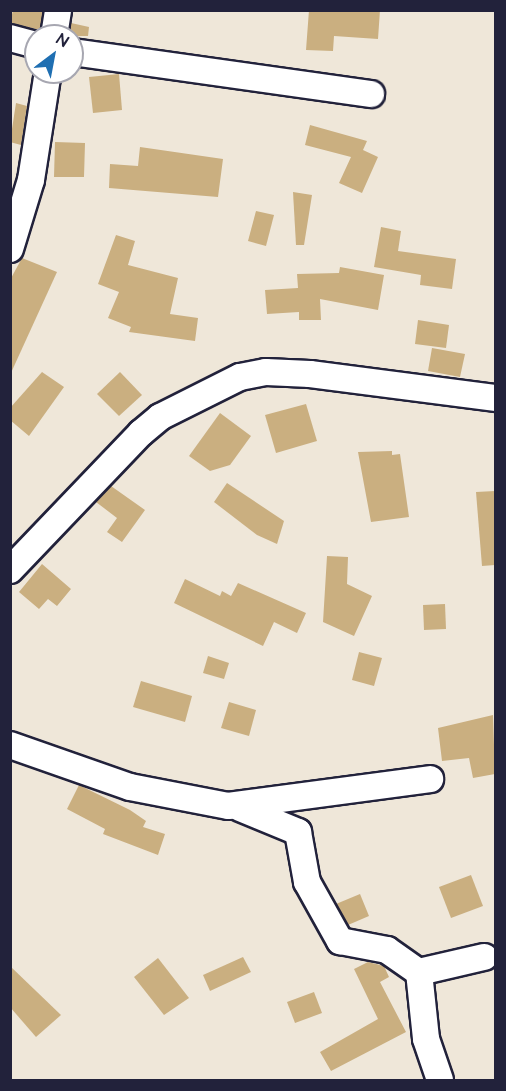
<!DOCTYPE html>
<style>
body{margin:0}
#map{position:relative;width:506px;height:1091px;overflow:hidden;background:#efe7d9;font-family:"Architects Daughter",sans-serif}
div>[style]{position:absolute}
.building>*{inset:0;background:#caaf80}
.roads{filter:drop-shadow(2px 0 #22223b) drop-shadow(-2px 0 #22223b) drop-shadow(0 2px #22223b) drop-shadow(0 -2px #22223b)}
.street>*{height:26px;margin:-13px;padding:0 13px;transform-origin:13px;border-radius:13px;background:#fff}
span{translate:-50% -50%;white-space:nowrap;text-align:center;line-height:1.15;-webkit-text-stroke:4.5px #fff;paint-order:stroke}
.frame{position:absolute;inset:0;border:12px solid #22223b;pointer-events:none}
.north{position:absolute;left:24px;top:24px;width:60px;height:60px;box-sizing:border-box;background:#fff;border:2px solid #a7a7b1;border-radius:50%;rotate:32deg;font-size:16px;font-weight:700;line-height:24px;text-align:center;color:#22223b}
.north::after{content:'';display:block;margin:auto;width:21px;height:27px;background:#1f6fb2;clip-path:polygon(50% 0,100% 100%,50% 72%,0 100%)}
</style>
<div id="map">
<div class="building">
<div style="clip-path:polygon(13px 10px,43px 10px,40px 30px,10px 23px)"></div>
<div style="clip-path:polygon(309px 10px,380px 10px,378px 39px,334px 36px,333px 51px,306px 50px)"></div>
<div style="clip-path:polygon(71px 23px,89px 27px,88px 36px,69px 36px)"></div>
<div style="clip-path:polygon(119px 74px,122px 110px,93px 113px,89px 77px)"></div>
<div style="clip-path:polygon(16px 103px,27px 106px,21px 145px,10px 142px)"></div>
<div style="clip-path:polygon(310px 125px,367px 141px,363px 150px,378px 157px,362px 193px,339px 183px,351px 157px,305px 145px)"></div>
<div style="clip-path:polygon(55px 142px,85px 143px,84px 177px,54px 177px)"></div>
<div style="clip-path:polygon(140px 147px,223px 159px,218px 197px,109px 188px,110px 164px,138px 166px)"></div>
<div style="clip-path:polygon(293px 192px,312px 195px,304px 245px,296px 245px)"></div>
<div style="clip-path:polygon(256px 211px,274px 215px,266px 246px,248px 241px)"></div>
<div style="clip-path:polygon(381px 227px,401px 231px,398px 251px,456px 259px,452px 289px,420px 285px,421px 275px,374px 267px)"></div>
<div style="clip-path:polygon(116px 235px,135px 241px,128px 265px,178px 278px,170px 314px,198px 318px,195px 341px,129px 332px,131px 327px,108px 318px,119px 292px,98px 284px)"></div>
<div style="clip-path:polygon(22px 258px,57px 272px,10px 375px,10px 280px)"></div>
<div style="clip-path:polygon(340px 267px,384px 275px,378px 310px,320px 299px,321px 320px,299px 320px,299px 312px,267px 314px,265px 290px,298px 288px,297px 274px,339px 273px)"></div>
<div style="clip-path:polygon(418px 320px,449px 325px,446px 348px,415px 344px)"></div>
<div style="clip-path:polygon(432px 348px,465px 354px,460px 377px,428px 371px)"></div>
<div style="clip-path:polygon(42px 372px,64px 387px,29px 436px,10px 420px,10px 408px)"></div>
<div style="clip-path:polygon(120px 372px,142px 395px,119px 416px,97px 394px)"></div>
<div style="clip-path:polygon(306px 404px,317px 441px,276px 453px,265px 415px)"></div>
<div style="clip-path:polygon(220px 413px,251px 436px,230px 465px,210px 471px,189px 456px)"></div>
<div style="clip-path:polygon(392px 451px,392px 455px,400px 454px,409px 517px,371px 522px,358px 452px)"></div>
<div style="clip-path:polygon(227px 483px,284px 521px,277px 544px,257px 535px,214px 502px)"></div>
<div style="clip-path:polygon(111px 486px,145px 510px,122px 542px,107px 532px,117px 518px,96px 502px)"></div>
<div style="clip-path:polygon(495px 491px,495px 565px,482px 566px,476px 492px)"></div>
<div style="clip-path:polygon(327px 556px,348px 557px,347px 584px,372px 596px,354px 636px,323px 622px)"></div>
<div style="clip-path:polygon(42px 564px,71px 589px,57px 606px,48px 599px,39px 609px,19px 592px)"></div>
<div style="clip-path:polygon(185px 579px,220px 596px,222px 591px,231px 596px,238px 583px,306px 613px,297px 633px,274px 622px,263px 646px,174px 603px)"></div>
<div style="clip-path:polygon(445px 604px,446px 629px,424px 630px,423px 605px)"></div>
<div style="clip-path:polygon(359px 652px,382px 658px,374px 686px,352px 680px)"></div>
<div style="clip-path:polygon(208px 656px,229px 663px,224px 679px,203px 673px)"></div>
<div style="clip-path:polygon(141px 681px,192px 696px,185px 722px,133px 707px)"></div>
<div style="clip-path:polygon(229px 702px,256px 710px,249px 736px,221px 728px)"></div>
<div style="clip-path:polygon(493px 715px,495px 774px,473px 778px,469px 758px,442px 761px,438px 728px)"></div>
<div style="clip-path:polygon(79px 785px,130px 810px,146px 821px,143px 827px,165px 834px,158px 855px,103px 834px,105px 829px,67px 809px)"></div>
<div style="clip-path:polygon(471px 875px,483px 906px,451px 918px,439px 887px)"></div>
<div style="clip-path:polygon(360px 894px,369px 916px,348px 925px,336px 904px)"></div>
<div style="clip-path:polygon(243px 957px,251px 972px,210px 991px,203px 975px)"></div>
<div style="clip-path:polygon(158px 958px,189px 998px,164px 1015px,134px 977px)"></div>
<div style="clip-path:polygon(368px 962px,384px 966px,389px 977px,380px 982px,406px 1032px,331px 1071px,320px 1052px,378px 1019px,354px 969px)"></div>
<div style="clip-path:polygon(10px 966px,61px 1015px,36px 1037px,10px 1007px)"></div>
<div style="clip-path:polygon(314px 992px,322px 1013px,295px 1023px,287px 1002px)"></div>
</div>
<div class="roads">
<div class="street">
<div style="left:54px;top:36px;width:26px;rotate:-81deg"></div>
<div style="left:10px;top:38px;width:27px;rotate:15deg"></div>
<div style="left:72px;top:52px;width:302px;rotate:8deg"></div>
<div style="left:10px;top:249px;width:72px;rotate:-73.1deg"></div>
<div style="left:31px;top:180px;width:109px;rotate:-81.1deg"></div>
<div style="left:10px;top:570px;width:190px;rotate:-46.3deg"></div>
<div style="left:141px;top:433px;width:25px;rotate:-40deg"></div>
<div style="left:160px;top:417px;width:89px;rotate:-26.6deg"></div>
<div style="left:240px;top:377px;width:26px;rotate:-11deg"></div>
<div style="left:266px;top:372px;width:44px;rotate:2.6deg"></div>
<div style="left:310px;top:374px;width:188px;rotate:7.4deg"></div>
<div style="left:10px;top:745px;width:127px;rotate:19.3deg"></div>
<div style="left:130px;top:787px;width:100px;rotate:11deg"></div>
<div style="left:228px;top:806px;width:204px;rotate:-7.6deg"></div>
<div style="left:240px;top:808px;width:63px;rotate:22.5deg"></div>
<div style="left:298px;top:832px;width:51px;rotate:79.8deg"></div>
<div style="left:307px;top:882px;width:68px;rotate:60.8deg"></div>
<div style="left:340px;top:941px;width:48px;rotate:10.8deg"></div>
<div style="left:387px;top:950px;width:39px;rotate:35deg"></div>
<div style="left:419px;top:972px;width:67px;rotate:-13deg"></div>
<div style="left:419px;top:972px;width:67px;rotate:84deg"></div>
<div style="left:426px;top:1039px;width:43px;rotate:71.1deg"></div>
</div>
</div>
<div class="frame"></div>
<div class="north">N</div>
</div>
